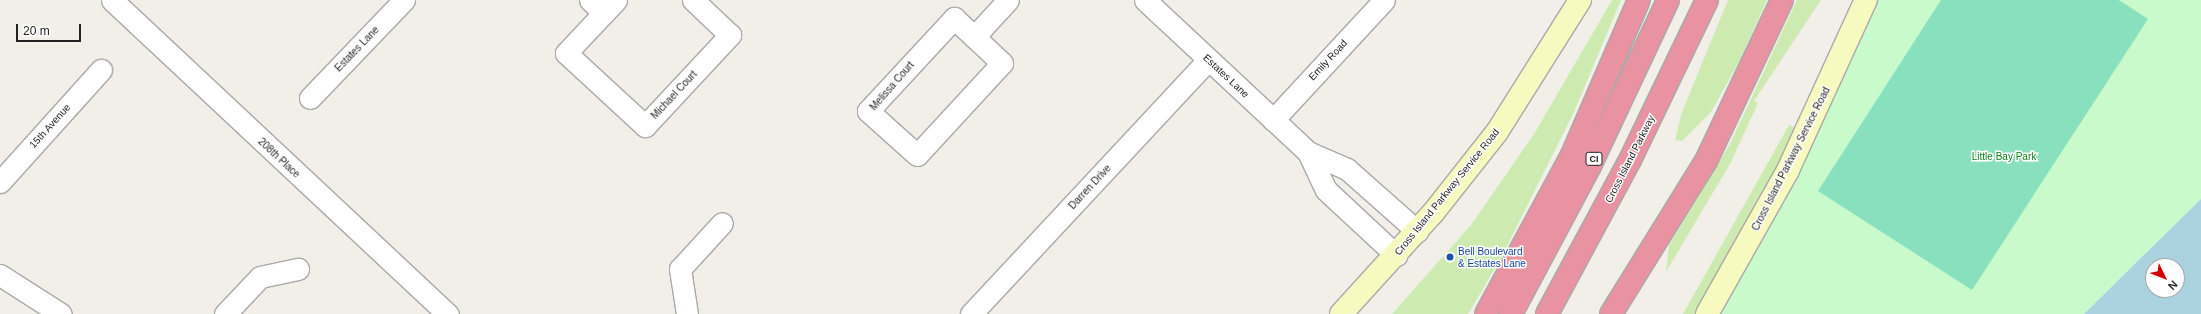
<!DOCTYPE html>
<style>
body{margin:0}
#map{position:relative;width:2201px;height:314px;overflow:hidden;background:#f2efe9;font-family:Helvetica,sans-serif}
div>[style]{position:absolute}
.grass>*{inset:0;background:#cdebb0}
.park>*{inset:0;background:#c8facc}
.pitch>*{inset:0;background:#88e0be}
.water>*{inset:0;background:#aad3df}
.roads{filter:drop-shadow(1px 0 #a9a9a9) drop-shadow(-1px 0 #a9a9a9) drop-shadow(0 1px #a9a9a9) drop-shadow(0 -1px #a9a9a9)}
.street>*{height:21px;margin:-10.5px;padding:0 10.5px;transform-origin:10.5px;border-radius:10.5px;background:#fff}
.secondary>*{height:22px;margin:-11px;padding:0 11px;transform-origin:11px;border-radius:11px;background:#f7fabf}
.highway>*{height:22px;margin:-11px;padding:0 11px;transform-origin:11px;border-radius:11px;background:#e892a2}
.dots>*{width:11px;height:11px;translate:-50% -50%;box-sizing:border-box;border:2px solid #fff;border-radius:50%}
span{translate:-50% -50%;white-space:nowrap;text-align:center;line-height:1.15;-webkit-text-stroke:3px #fff;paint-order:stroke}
.shield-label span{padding:1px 3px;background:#fff;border:1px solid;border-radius:3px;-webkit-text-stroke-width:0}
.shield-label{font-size:9px;color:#222;font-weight:700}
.street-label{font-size:10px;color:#222}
.park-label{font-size:10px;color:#0c8416}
.transit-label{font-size:10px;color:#164399}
.left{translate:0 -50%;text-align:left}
.north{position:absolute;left:2145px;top:258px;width:40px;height:40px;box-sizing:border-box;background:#fff;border:1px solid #a7a7a7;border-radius:50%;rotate:133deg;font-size:11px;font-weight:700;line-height:16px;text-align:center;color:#222}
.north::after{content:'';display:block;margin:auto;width:14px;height:18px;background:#d40000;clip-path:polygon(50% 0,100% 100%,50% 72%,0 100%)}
.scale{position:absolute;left:16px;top:24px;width:65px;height:18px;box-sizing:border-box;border:2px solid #222;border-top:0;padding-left:5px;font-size:12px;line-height:14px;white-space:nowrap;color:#222;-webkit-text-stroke:3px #fff;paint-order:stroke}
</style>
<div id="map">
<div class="grass">
<div style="clip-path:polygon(1612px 0,1621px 0,1574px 112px,1500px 260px,1468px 314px,1392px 314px,1471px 225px,1534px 134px)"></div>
<div style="clip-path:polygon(1728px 0,1767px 0,1739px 62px,1711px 112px,1682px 141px,1675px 140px,1682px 112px)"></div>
<div style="clip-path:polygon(1797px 0,1821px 0,1754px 101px,1758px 103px,1731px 162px,1666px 272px,1669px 245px,1730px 144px)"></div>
<div style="clip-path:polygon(1789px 125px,1798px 129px,1699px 309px,1696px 314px,1683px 314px)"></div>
</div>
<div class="park">
<div style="clip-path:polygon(1878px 0,2201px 0,2201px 199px,2084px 314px,1721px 314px,1796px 176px)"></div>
</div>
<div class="pitch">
<div style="clip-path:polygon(1941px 0,2119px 0,2148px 19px,1972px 290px,1818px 191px)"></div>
</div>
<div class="water">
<div style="clip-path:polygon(evenodd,2201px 199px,2201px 314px,2084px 314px,2085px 313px,2201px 199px,2153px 266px,2177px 266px,2177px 290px,2153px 290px,2153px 266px)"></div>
</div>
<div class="roads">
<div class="street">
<div style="left:112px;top:0;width:460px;rotate:43.1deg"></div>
<div style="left:590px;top:0;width:19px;rotate:43deg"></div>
<div style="left:616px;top:0;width:73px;rotate:133.3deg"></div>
<div style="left:566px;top:53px;width:108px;rotate:42.7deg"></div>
<div style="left:645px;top:126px;width:125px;rotate:-47deg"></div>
<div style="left:730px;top:35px;width:51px;rotate:-136.6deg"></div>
<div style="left:1145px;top:0;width:223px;rotate:43deg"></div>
<div style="left:1308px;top:152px;width:43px;rotate:23.6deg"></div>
<div style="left:1347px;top:169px;width:94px;rotate:41.5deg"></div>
<div style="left:954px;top:18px;width:66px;rotate:43.2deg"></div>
<div style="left:1002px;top:63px;width:125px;rotate:132.7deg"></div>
<div style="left:917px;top:155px;width:66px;rotate:-138.1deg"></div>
<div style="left:868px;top:111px;width:127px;rotate:-47.2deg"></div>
<div style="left:974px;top:37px;width:50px;rotate:-47.4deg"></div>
<div style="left:310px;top:98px;width:136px;rotate:-46.2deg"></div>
<div style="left:1273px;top:120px;width:163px;rotate:-47.2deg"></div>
<div style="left:1308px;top:152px;width:42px;rotate:64.7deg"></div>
<div style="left:1326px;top:190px;width:96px;rotate:42.9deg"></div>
<div style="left:0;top:182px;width:151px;rotate:-48deg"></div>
<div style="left:0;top:275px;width:72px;rotate:32.6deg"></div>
<div style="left:225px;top:314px;width:51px;rotate:-46.6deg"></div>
<div style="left:260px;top:277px;width:39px;rotate:-12deg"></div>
<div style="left:687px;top:314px;width:46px;rotate:-98.8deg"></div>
<div style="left:680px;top:269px;width:62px;rotate:-47.6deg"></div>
<div style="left:971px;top:314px;width:347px;rotate:-47deg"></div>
</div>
<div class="secondary">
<div style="left:1341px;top:314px;width:137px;rotate:-47.7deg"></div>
<div style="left:1433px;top:213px;width:103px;rotate:-51.7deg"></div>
<div style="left:1497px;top:132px;width:156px;rotate:-57.8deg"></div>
<div style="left:1707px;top:314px;width:165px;rotate:-60.6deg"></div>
<div style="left:1788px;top:170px;width:187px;rotate:-65.4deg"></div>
</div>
<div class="highway">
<div style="left:1486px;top:314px;width:179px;rotate:-61.6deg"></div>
<div style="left:1571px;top:157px;width:171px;rotate:-66.6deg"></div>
<div style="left:1511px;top:314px;width:168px;rotate:-61.9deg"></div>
<div style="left:1590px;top:166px;width:183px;rotate:-64.8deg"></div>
<div style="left:1547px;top:314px;width:175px;rotate:-61.7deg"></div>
<div style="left:1630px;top:160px;width:178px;rotate:-64.3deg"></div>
<div style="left:1611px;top:314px;width:180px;rotate:-58.2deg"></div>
<div style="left:1706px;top:161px;width:178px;rotate:-64.7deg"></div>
</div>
</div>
<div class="dots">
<div style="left:1450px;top:257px;background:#1a4fb4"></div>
</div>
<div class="shield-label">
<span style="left:1594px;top:159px">CI</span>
</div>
<div class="street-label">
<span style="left:357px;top:49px;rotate:-46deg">Estates Lane</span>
<span style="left:1328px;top:60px;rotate:-47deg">Emily Road</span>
<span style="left:1226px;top:76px;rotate:43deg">Estates Lane</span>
<span style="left:892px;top:86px;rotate:-49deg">Melissa Court</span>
<span style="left:674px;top:95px;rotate:-47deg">Michael Court</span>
<span style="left:50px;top:126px;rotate:-48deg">15th Avenue</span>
<span style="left:279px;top:158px;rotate:43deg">208th Place</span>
<span style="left:1630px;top:159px;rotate:-63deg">Cross Island Parkway</span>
<span style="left:1791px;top:159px;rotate:-63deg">Cross Island Parkway Service Road</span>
<span style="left:1090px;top:187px;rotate:-47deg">Darren Drive</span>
<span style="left:1447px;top:192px;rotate:-51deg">Cross Island Parkway Service Road</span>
</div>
<div class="park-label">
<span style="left:2004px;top:157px">Little Bay Park</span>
</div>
<div class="transit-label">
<span class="left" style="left:1458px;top:257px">Bell Boulevard<br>&amp; Estates Lane</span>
</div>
<div class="north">N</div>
<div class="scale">20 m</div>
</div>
